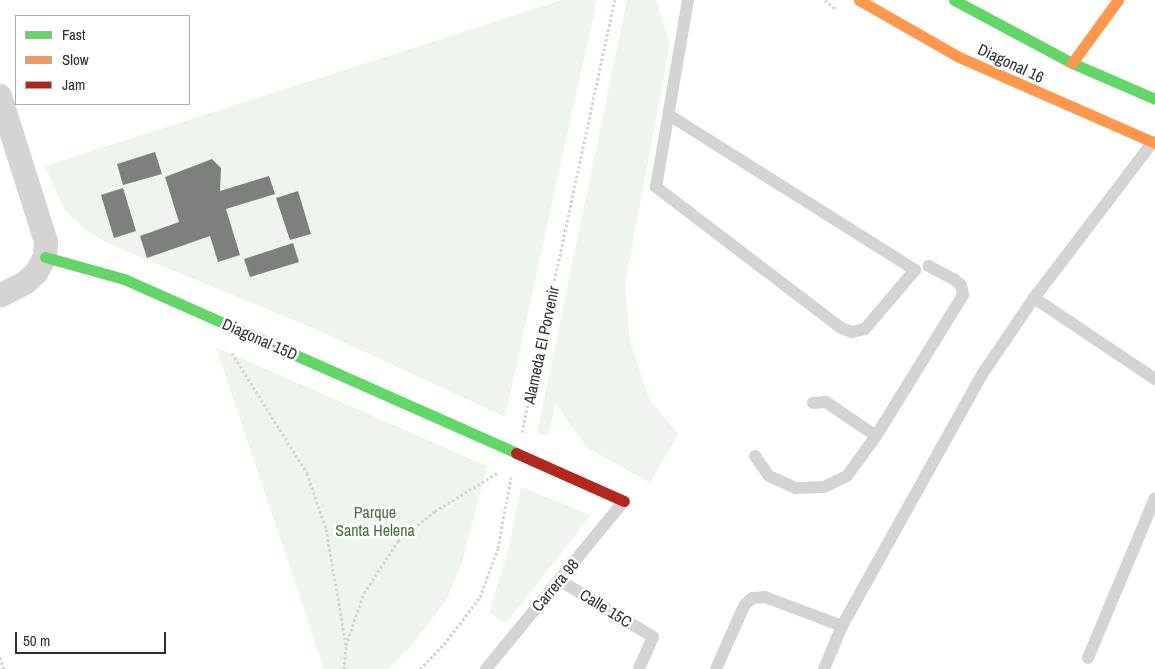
<!DOCTYPE html>
<style>
body{margin:0}
#map{position:relative;width:1155px;height:669px;overflow:hidden;background:#fff;font-family:"Archivo Narrow",sans-serif}
div>[style]{position:absolute}
.green>*{inset:0;background:#eef5ec}
.building>*{inset:0;background:#7f7f7f}
.path>*{height:3px;margin-top:-1.5px;transform-origin:0;background:repeating-linear-gradient(90deg,#d4d4d4 0 2.5px,transparent 0 5px)}
.lane>*{height:12px;margin:-6px;padding:0 6px;transform-origin:6px;border-radius:6px;background:#d4d4d4}
.street>*{height:24px;margin:-12px;padding:0 12px;transform-origin:12px;border-radius:12px;background:#d4d4d4}
.fast>*{height:11px;margin:-5.5px;padding:0 5.5px;transform-origin:5.5px;border-radius:5.5px;background:#63d668}
.slow>*{height:11px;margin:-5.5px;padding:0 5.5px;transform-origin:5.5px;border-radius:5.5px;background:#ff974d}
.jam>*{height:11px;margin:-5.5px;padding:0 5.5px;transform-origin:5.5px;border-radius:5.5px;background:#b3261e}
span{translate:-50% -50%;white-space:nowrap;text-align:center;line-height:1.15;-webkit-text-stroke:5px #fff;paint-order:stroke}
.street-label{font-size:16px;color:#2f2f2f}
.park-label{font-size:16px;color:#446e3a}
.legend{position:absolute;left:15px;top:15px;width:175px;height:90px;box-sizing:border-box;background:#fff;border:1px solid #acacac;margin:0;padding:6px 9px;list-style:none;font-size:15px;color:#2f2f2f}
.legend li{display:flex;align-items:center;gap:10px;height:25px}
.legend b{width:25px;border:1px solid #acacac}
.scale{position:absolute;left:15px;top:632px;width:151px;height:22px;box-sizing:border-box;border:2px solid #2f2f2f;border-top:0;padding-left:6px;font-size:15px;line-height:18px;white-space:nowrap;color:#2f2f2f;-webkit-text-stroke:4px #fff;paint-order:stroke}
</style>
<div id="map">
<div class="green">
<div style="clip-path:polygon(562px 0,597px 0,505px 417px,315px 329px,109px 244px,85px 230px,65px 211px,45px 166px)"></div>
<div style="clip-path:polygon(627px 0,656px 0,670px 44px,625px 284px,630px 341px,649px 398px,678px 434px,650px 483px,586px 447px,556px 403px,548px 436px,537px 433px)"></div>
<div style="clip-path:polygon(216px 347px,487px 466px,462px 563px,447px 599px,409px 649px,388px 669px,324px 669px)"></div>
<div style="clip-path:polygon(521px 487px,591px 515px,506px 623px,489px 613px,509px 547px)"></div>
</div>
<div class="building">
<div style="clip-path:polygon(155px 152px,162px 174px,123px 185px,117px 164px)"></div>
<div style="clip-path:polygon(212px 159px,221px 168px,220px 191px,269px 176px,275px 194px,226px 209px,240px 255px,218px 262px,210px 236px,147px 258px,140px 236px,179px 222px,165px 177px)"></div>
<div style="clip-path:polygon(123px 188px,136px 231px,114px 238px,101px 195px)"></div>
<div style="clip-path:polygon(298px 191px,311px 234px,290px 240px,276px 198px)"></div>
<div style="clip-path:polygon(293px 243px,299px 262px,250px 277px,244px 259px)"></div>
</div>
<div class="path">
<div style="left:825px;top:0;width:14px;rotate:39deg"></div>
<div style="left:232px;top:353px;width:142px;rotate:58deg"></div>
<div style="left:307px;top:473px;width:59px;rotate:71.3deg"></div>
<div style="left:326px;top:529px;width:118px;rotate:80.2deg"></div>
<div style="left:346px;top:645px;width:55px;rotate:-70.9deg"></div>
<div style="left:364px;top:593px;width:62px;rotate:-56.8deg"></div>
<div style="left:398px;top:541px;width:48px;rotate:-39deg"></div>
<div style="left:435px;top:511px;width:75px;rotate:-31.4deg"></div>
<div style="left:522px;top:432px;width:442px;rotate:-77.9deg"></div>
<div style="left:0;top:657px;width:13px;rotate:72deg"></div>
<div style="left:344px;top:669px;width:24px;rotate:-85deg"></div>
<div style="left:420px;top:669px;width:35px;rotate:-46deg"></div>
<div style="left:444px;top:644px;width:59px;rotate:-52.5deg"></div>
<div style="left:480px;top:597px;width:52px;rotate:-69.8deg"></div>
<div style="left:498px;top:548px;width:72px;rotate:-79.6deg"></div>
</div>
<div class="lane">
<div style="left:669px;top:115px;width:291px;rotate:32.2deg"></div>
<div style="left:915px;top:270px;width:77px;rotate:130.3deg"></div>
<div style="left:865px;top:329px;width:13px;rotate:167deg"></div>
<div style="left:852px;top:332px;width:12px;rotate:-160deg"></div>
<div style="left:841px;top:328px;width:233px;rotate:-142.7deg"></div>
<div style="left:656px;top:187px;width:190px;rotate:-80.3deg"></div>
<div style="left:1034px;top:298px;width:146px;rotate:33.8deg"></div>
<div style="left:813px;top:403px;width:13px;rotate:-4deg"></div>
<div style="left:826px;top:402px;width:60px;rotate:34.2deg"></div>
<div style="left:755px;top:456px;width:24px;rotate:55deg"></div>
<div style="left:769px;top:476px;width:30px;rotate:24deg"></div>
<div style="left:796px;top:488px;width:28px;rotate:-2deg"></div>
<div style="left:824px;top:487px;width:25px;rotate:-26deg"></div>
<div style="left:847px;top:476px;width:49px;rotate:-54.1deg"></div>
<div style="left:876px;top:436px;width:166px;rotate:-58.3deg"></div>
<div style="left:963px;top:295px;width:10px;rotate:-101deg"></div>
<div style="left:961px;top:285px;width:8px;rotate:-140deg"></div>
<div style="left:955px;top:280px;width:30px;rotate:-152deg"></div>
<div style="left:559px;top:580px;width:110px;rotate:31.2deg"></div>
<div style="left:653px;top:637px;width:35px;rotate:114deg"></div>
<div style="left:1088px;top:658px;width:173px;rotate:-67.3deg"></div>
<div style="left:486px;top:669px;width:217px;rotate:-50.6deg"></div>
<div style="left:716px;top:669px;width:69px;rotate:-66deg"></div>
<div style="left:744px;top:606px;width:11px;rotate:-45deg"></div>
<div style="left:752px;top:598px;width:13px;rotate:-4deg"></div>
<div style="left:765px;top:597px;width:82px;rotate:20.6deg"></div>
<div style="left:824px;top:669px;width:47px;rotate:-67.3deg"></div>
<div style="left:842px;top:626px;width:290px;rotate:-60.9deg"></div>
<div style="left:983px;top:373px;width:91px;rotate:-55.8deg"></div>
<div style="left:1034px;top:298px;width:196px;rotate:-52.7deg"></div>
</div>
<div class="street">
<div style="left:0;top:96px;width:153px;rotate:72.5deg"></div>
<div style="left:46px;top:242px;width:15px;rotate:94deg"></div>
<div style="left:45px;top:257px;width:18px;rotate:119deg"></div>
<div style="left:36px;top:273px;width:15px;rotate:138deg"></div>
<div style="left:25px;top:283px;width:28px;rotate:153deg"></div>
</div>
<div class="fast">
<div style="left:954px;top:0;width:134px;rotate:28.1deg"></div>
<div style="left:1072px;top:63px;width:90px;rotate:23.4deg"></div>
<div style="left:45px;top:257px;width:82px;rotate:15.6deg"></div>
<div style="left:124px;top:279px;width:429px;rotate:23.9deg"></div>
</div>
<div class="slow">
<div style="left:859px;top:0;width:115px;rotate:29.7deg"></div>
<div style="left:959px;top:57px;width:214px;rotate:23.7deg"></div>
<div style="left:1072px;top:63px;width:78px;rotate:-53.9deg"></div>
</div>
<div class="jam">
<div style="left:516px;top:453px;width:118px;rotate:24deg"></div>
</div>
<div class="street-label">
<span style="left:1011px;top:63px;rotate:25deg">Diagonal 16</span>
<span style="left:260px;top:339px;rotate:24deg">Diagonal 15D</span>
<span style="left:541px;top:345px;rotate:-78deg">Alameda El Porvenir</span>
<span style="left:555px;top:585px;rotate:-50deg">Carrera 98</span>
<span style="left:606px;top:608px;rotate:32deg">Calle 15C</span>
</div>
<div class="park-label">
<span style="left:375px;top:521px">Parque<br>Santa Helena</span>
</div>
<ul class="legend">
<li><b style="height:6px;background:#63d668"></b>Fast</li>
<li><b style="height:6px;background:#ff974d"></b>Slow</li>
<li><b style="height:6px;background:#b3261e"></b>Jam</li>
</ul>
<div class="scale">50 m</div>
</div>
